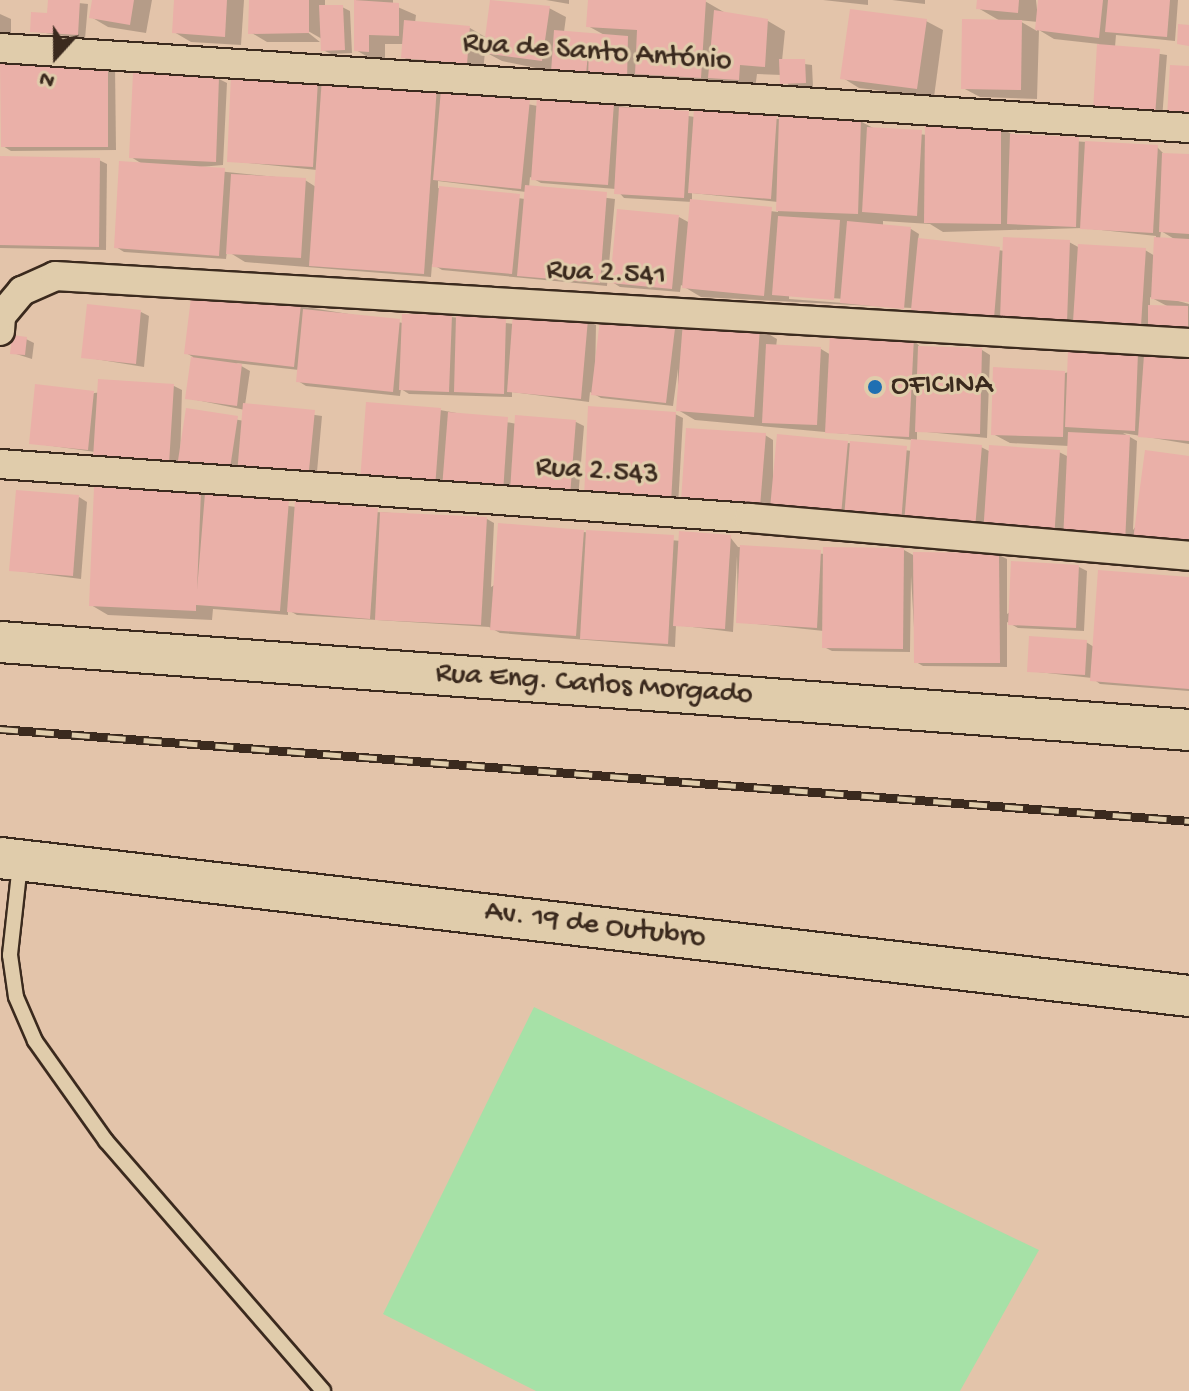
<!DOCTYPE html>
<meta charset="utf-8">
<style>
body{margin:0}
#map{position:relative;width:1189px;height:1391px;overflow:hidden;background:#e3c4aa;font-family:"Gochi Hand",sans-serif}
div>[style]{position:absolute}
.green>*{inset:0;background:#a6e1a7}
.shadow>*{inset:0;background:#0003}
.building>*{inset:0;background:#eab0a8}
.roads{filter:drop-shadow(2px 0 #3b2a1e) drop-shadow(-2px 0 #3b2a1e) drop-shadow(0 2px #3b2a1e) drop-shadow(0 -2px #3b2a1e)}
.lane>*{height:14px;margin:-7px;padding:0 7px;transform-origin:7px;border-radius:7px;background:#e0ccab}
.street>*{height:28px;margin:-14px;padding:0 14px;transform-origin:14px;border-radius:14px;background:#e0ccab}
.secondary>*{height:40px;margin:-20px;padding:0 20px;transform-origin:20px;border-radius:20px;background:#e0ccab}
.rail>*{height:9px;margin-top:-4.5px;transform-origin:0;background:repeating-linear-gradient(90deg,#e0ccab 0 18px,#3b2a1e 0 36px);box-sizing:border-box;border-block:2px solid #3b2a1e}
.dots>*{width:22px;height:22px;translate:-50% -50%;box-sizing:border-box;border:4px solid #e0ccab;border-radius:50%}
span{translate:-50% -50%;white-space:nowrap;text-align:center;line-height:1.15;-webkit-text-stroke:6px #e0ccab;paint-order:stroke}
.street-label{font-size:30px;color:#3b2a1e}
.poi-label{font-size:30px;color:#3b2a1e}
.left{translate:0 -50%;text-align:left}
.north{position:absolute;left:16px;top:16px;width:80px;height:80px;-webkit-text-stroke:6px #e0ccab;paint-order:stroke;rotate:201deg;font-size:22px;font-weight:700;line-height:32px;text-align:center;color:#3b2a1e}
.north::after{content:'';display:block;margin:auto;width:28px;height:36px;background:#3b2a1e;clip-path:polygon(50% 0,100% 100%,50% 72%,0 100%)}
</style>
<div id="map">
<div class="green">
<div style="clip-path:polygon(534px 1007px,1039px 1250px,960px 1391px,536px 1391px,383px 1314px)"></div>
</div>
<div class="shadow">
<div style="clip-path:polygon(50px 0,88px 4px,85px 39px,32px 31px,49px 15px)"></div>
<div style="clip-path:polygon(94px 0,152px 0,146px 33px,108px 27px,91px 17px)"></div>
<div style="clip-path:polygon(176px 0,244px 0,241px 45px,191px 42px,174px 32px)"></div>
<div style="clip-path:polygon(251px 0,325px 0,325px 7px,342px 7px,350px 11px,352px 53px,331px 54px,323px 50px,322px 39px,301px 27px,320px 42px,267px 42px,250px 32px)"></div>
<div style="clip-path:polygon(356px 0,393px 0,393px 5px,416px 15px,415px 23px,470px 28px,487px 38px,549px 8px,566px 17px,564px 32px,608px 37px,588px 26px,590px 0,703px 0,729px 15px,768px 21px,785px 31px,782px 61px,812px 65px,813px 87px,790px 87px,782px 75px,757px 74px,755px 89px,662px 88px,643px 77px,643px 90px,502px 61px,485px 52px,483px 72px,420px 67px,403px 57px,404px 44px,385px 44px,385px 60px,373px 60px,356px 50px)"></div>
<div style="clip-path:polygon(546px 0,569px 0,569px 4px)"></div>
<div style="clip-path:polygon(823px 0,868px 0,868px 5px)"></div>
<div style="clip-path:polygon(892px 0,925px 0,925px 4px)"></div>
<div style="clip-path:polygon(evenodd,979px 0,1036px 0,1038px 19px,1040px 0,1178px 0,1175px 41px,1116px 35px,1115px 47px,1167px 55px,1162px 119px,1103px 115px,1099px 44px,1054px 39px,1039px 30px,1037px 99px,980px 97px,963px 88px,1002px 22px,978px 8px,979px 0,1018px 20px,1038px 22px,1037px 31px,1018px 20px)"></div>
<div style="clip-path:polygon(0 14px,11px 19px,11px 34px,0 34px)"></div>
<div style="clip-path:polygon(926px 21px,943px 30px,934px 97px,859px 88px,843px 78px)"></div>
<div style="clip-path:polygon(2px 61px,115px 65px,116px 150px,11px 151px,3px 146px)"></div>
<div style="clip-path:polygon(evenodd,219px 79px,227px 83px,223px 165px,188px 168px,305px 180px,316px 187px,317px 170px,229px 161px,317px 82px,437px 88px,538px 106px,613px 105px,695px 117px,860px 121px,875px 129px,927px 135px,1000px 127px,1016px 137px,1157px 147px,1165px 155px,1189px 156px,1189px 300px,1168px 298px,1189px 304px,1189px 334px,1083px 325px,1074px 320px,1074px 326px,921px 314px,912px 308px,701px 297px,681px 285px,680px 292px,620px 287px,612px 282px,679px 217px,690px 223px,692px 202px,624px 198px,616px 189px,541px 183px,530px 177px,529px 188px,615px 199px,607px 286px,442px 270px,432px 264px,431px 277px,245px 262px,227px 251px,226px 259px,124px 252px,116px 247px,144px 165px,131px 157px,219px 79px,438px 181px,526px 192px,525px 199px,438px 188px,438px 181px,219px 79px,692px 193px,778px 202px,778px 212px,692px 201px,692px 193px,219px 79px,883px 221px,930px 224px,943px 232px,1083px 228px,1156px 236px,1155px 256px,1145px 250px,1080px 248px,1069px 242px,1005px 251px,918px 240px,919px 234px,911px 229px,883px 227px,883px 221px,219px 79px,1161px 231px,1176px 240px,1160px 239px,1161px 231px,219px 79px,789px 295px,845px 299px,844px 303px,789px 299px,789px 295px,219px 79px,1150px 297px,1169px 307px,1150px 307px,1150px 297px)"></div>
<div style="clip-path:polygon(0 158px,99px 160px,107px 164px,106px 250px,0 248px)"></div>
<div style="clip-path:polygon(300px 306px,403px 323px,451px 317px,514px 324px,588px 321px,596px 325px,595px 377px,603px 313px,760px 329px,777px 339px,776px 347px,821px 349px,831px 355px,913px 339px,921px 348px,982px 350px,990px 355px,987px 438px,917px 431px,917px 442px,981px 447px,991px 452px,1059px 452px,1069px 457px,1069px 446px,1010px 443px,993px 434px,1065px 373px,1138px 354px,1189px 361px,1189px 444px,1123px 433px,1137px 441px,1133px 530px,1189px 458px,1189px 549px,780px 511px,768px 505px,768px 511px,691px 505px,765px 435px,773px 440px,773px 497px,848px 443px,912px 451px,913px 440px,695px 420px,678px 410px,678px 369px,673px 406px,601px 398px,590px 392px,589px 402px,512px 392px,512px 397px,409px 394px,401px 389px,400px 396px,306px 386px,298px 381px,299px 370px,236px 363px,250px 371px,245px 405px,322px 416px,316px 483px,31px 443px,94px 393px,174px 386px,182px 390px,180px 462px,188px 410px,244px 421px,245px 410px,187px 398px,193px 357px,186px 353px)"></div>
<div style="clip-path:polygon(141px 312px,149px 316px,144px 367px,83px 357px)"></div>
<div style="clip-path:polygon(26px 339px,34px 343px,32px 359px,13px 353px)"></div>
<div style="clip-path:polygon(440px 410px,517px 424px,576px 422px,584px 426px,578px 499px,370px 484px)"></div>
<div style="clip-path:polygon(675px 414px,683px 418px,678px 506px,593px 501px)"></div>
<div style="clip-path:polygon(201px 494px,296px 507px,487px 519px,494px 523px,491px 587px,583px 532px,681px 541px,730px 537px,738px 547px,825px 554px,904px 550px,915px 556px,999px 555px,1007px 559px,1007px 614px,1079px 567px,1087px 571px,1084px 631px,1018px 628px,1007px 622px,1007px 667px,923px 666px,916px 662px,911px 576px,910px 652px,832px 651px,824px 647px,824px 631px,738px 622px,737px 556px,733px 632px,676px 625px,675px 647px,500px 633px,489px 627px,297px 615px,288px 610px,288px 615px,213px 609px,212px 620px,108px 615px,91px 605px)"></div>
<div style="clip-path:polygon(79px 497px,87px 502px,81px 579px,11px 570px)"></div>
<div style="clip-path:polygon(1189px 579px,1189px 691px,1100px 684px,1092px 678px,1029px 671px,1086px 642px,1094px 647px)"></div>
</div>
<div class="building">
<div style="clip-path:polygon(48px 0,80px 0,78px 35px,30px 32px,31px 12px,47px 13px)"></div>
<div style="clip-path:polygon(92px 0,134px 0,130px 25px,89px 18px)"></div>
<div style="clip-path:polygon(174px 0,227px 0,225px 37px,172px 33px)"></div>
<div style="clip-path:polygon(249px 0,309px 0,309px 33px,248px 34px)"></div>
<div style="clip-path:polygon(354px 0,399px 3px,399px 36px,369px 35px,369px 52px,354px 51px)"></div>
<div style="clip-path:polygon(490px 0,550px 6px,542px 61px,483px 53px)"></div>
<div style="clip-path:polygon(588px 0,706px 0,701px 78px,635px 74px,637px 30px,586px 27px)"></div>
<div style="clip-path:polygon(977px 0,1019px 0,1018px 13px,976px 9px)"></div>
<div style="clip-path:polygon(1038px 0,1103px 0,1099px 38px,1035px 30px)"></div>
<div style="clip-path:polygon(1108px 0,1170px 0,1167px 37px,1105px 32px)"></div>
<div style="clip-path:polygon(319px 5px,343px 5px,345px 50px,321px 51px)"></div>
<div style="clip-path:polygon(850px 9px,927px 19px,917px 89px,840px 79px)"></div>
<div style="clip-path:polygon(714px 10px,768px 19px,765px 67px,740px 65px,739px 80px,708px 78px)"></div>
<div style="clip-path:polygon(962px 19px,1022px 20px,1021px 90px,961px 89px)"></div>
<div style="clip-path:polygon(404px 20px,470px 26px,467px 64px,401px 58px)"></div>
<div style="clip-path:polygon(1178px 24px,1189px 25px,1189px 46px,1177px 44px)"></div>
<div style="clip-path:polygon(554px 30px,628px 36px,627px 81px,588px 81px,589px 42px,586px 75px,551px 72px)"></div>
<div style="clip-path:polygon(1097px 44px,1160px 49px,1155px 116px,1093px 111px)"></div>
<div style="clip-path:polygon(0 59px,108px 59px,108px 147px,1px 147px)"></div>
<div style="clip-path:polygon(779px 59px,805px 59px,806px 83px,780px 84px)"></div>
<div style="clip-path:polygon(1170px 65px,1189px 66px,1189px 119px,1167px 117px)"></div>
<div style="clip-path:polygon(133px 73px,219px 77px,216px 162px,129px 158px)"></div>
<div style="clip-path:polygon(231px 76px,318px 80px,313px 167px,227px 162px)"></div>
<div style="clip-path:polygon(322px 77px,437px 86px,424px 274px,309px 266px)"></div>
<div style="clip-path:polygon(441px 90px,530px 99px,521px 189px,433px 180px)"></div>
<div style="clip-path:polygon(537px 97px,614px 103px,608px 185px,531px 180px)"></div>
<div style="clip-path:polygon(619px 107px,689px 111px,684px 198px,614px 194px)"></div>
<div style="clip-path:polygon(694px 109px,777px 114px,771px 199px,688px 193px)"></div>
<div style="clip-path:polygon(779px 116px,861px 119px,858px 214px,776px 211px)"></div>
<div style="clip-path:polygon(925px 125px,1001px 125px,1001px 224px,924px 223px)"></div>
<div style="clip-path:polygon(867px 127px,922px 130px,917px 216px,862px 212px)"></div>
<div style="clip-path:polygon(1010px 134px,1079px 137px,1076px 227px,1007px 224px)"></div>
<div style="clip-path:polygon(1085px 141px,1158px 145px,1153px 233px,1080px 229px)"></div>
<div style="clip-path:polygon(1162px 153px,1189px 154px,1189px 234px,1159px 232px)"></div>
<div style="clip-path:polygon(0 156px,100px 158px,99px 247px,0 245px)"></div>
<div style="clip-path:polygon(119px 161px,225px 168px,219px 256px,114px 248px)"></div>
<div style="clip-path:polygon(231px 174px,306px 178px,301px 258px,226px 254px)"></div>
<div style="clip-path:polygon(525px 185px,607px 192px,600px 283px,517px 276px)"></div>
<div style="clip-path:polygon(439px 186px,520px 194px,512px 274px,432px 267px)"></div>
<div style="clip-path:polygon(690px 199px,772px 207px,764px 296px,682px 288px)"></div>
<div style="clip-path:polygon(617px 209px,679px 215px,672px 289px,610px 283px)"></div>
<div style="clip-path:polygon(778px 216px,840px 220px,834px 300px,772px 295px)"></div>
<div style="clip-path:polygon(847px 221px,911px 227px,904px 309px,840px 303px)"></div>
<div style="clip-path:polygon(1003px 237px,1070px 240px,1067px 322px,1000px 319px)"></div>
<div style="clip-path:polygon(1154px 237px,1189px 239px,1189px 302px,1151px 299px)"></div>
<div style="clip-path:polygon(918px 238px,1000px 247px,994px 318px,911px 310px)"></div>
<div style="clip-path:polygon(1078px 244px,1146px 248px,1141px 326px,1073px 322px)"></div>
<div style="clip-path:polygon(192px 290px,301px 304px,294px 367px,184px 354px)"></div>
<div style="clip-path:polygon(87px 304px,141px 310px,136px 364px,81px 358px)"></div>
<div style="clip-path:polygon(1148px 305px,1188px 306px,1188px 331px,1148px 330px)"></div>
<div style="clip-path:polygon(303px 309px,400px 319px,393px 392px,296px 382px)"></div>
<div style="clip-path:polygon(601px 311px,676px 320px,666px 403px,591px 395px)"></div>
<div style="clip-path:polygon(513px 312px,588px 319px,581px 399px,507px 392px)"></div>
<div style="clip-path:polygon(402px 314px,452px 315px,449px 392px,399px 390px)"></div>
<div style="clip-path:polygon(456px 316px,506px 317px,504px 394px,454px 392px)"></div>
<div style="clip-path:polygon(683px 321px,760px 327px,754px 417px,676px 411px)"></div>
<div style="clip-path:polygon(830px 333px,914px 337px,909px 437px,825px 433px)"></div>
<div style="clip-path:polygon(12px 335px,27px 337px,25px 355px,10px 354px)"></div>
<div style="clip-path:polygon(766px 344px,821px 347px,817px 425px,762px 423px)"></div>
<div style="clip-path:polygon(918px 346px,982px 348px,980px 434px,915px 432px)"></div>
<div style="clip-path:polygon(1068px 350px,1138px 352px,1135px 431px,1065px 427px)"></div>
<div style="clip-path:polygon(1144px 355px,1189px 359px,1189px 441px,1138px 437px)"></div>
<div style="clip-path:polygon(191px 357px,242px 364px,237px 406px,185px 399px)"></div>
<div style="clip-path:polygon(993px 367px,1065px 371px,1063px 437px,991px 435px)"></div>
<div style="clip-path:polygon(98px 379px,174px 384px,169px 464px,93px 458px)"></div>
<div style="clip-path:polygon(35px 384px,94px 391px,88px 450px,29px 444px)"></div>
<div style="clip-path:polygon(366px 402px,441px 408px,435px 488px,360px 481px)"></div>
<div style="clip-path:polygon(243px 403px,315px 410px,308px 480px,237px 474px)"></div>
<div style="clip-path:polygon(588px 406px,676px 412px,671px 503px,584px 498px)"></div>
<div style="clip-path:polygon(186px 408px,238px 416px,229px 475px,177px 467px)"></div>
<div style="clip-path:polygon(448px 412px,508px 417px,503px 493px,442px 488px)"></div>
<div style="clip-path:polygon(515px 415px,576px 420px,570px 496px,510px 491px)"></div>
<div style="clip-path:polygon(686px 428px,766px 433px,760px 507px,681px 501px)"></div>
<div style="clip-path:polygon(1068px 432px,1130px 435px,1125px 544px,1063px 541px)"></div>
<div style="clip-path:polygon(777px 434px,848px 441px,841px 515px,770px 508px)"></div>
<div style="clip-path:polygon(911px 439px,982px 445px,975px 529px,904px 524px)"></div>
<div style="clip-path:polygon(850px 441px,907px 446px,901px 524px,844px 519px)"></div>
<div style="clip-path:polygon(989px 445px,1060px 450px,1054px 540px,983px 535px)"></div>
<div style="clip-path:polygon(1145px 450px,1189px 456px,1189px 547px,1133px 540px)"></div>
<div style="clip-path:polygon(94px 487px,201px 492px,197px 590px,205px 493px,289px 500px,280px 611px,196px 605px,196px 611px,89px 606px)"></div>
<div style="clip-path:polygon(16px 490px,79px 495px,73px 576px,9px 571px)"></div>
<div style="clip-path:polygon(295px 501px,378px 508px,370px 619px,287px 612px)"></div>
<div style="clip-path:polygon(380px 512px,487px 517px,481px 625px,375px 620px)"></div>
<div style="clip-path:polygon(498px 523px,584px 530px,576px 636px,490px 630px)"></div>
<div style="clip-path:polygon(586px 530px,674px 535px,668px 644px,580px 639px)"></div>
<div style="clip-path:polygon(679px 531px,731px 535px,725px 629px,673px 626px)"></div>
<div style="clip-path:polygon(740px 545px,821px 550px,817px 628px,736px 623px)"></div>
<div style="clip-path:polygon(823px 547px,904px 548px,903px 649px,822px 648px)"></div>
<div style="clip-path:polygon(913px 552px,999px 553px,1000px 663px,914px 663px)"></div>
<div style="clip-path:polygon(1011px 561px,1079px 565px,1076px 628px,1008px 625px)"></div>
<div style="clip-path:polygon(1098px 570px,1189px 577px,1189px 689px,1090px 681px)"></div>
<div style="clip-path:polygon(1029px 636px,1087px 640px,1085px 675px,1027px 672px)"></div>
</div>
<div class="roads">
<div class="lane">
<div style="left:20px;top:864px;width:92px;rotate:96.3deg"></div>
<div style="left:10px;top:955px;width:42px;rotate:81.9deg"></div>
<div style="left:16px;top:997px;width:48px;rotate:66.6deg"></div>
<div style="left:35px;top:1041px;width:123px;rotate:54.6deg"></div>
<div style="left:106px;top:1141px;width:331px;rotate:49deg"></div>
</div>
<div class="street">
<div style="left:0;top:48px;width:1192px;rotate:3.85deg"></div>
<div style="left:0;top:331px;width:15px;rotate:-86deg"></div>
<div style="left:1px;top:316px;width:33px;rotate:-50deg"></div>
<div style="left:22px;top:291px;width:36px;rotate:-24deg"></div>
<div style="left:55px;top:276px;width:1136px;rotate:3.38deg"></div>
<div style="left:0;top:464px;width:751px;rotate:4.12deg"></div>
<div style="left:749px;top:518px;width:442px;rotate:4.9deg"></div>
</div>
<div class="secondary">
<div style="left:0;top:642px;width:1192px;rotate:4.23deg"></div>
<div style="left:0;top:858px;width:1197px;rotate:6.62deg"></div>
</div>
</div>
<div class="rail">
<div style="left:0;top:729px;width:1193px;rotate:4.42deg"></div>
</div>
<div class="dots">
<div style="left:875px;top:387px;background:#1f6fb2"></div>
</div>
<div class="street-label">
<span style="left:597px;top:54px;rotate:4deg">Rua de Santo António</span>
<span style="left:606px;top:275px;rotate:3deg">Rua 2.541</span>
<span style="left:597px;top:473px;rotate:4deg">Rua 2.543</span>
<span style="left:594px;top:686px;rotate:4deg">Rua Eng. Carlos Morgado</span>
<span style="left:595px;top:927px;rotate:7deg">Av. 19 de Outubro</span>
</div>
<div class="poi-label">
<span class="left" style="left:891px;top:387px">OFICINA</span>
</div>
<div class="north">N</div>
</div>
